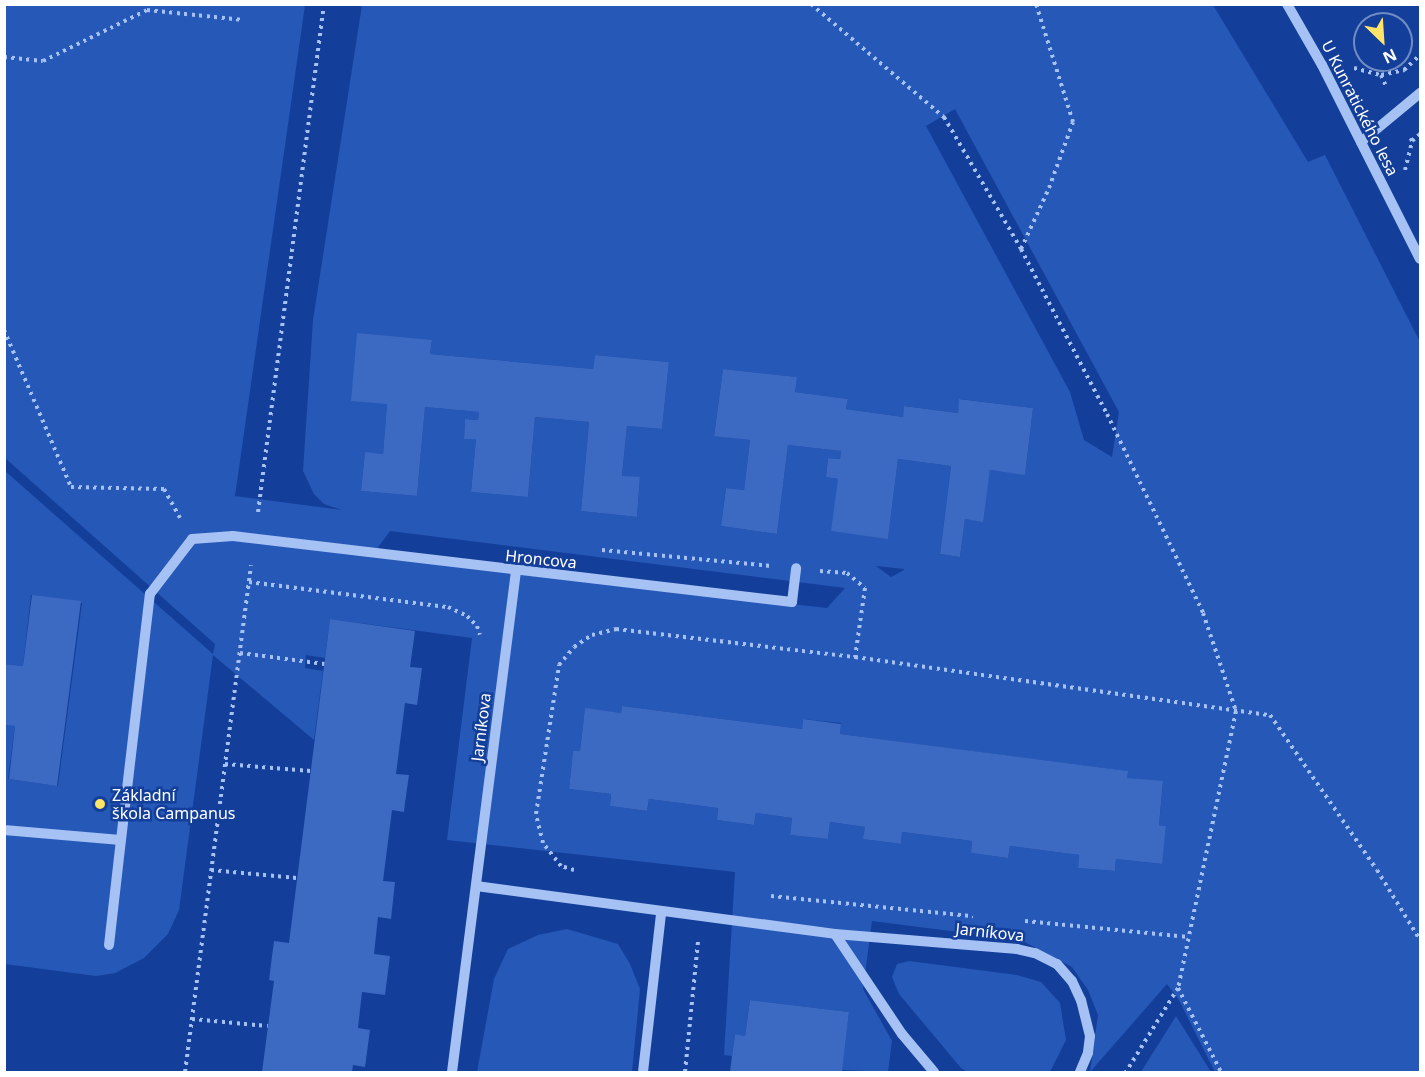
<!DOCTYPE html>
<meta charset="utf-8">
<style>
body{margin:0}
#map{position:relative;width:1425px;height:1077px;overflow:hidden;background:#133f9a;font-family:"Noto Sans",sans-serif}
div>[style]{position:absolute}
.green>*{inset:0;background:#2658b8}
.building>*{inset:0;background:#3c69c1}
.path>*{height:4px;margin-top:-2px;transform-origin:0;background:repeating-linear-gradient(90deg,#a6c1f3 0 3px,transparent 0 7.5px)}
.minor>*{height:10px;margin:-5px;padding:0 5px;transform-origin:5px;border-radius:5px;background:#a6c1f3}
.dots>*{width:16px;height:16px;translate:-50% -50%;box-sizing:border-box;border:3px solid #133f9a;border-radius:50%}
span{translate:-50% -50%;white-space:nowrap;text-align:center;line-height:1.15;-webkit-text-stroke:5px #133f9a;paint-order:stroke}
.street-label{font-size:16px;color:#fff}
.poi-label{font-size:16px;color:#fff}
.left{translate:0 -50%;text-align:left}
.frame{position:absolute;inset:0;border:6px solid #fff;pointer-events:none}
.north{position:absolute;left:1353px;top:12px;width:60px;height:60px;box-sizing:border-box;background:#133f9a;border:2px solid #718cc2;border-radius:50%;rotate:155deg;font-size:16px;font-weight:700;line-height:24px;text-align:center;color:#fff}
.north::after{content:'';display:block;margin:auto;width:21px;height:27px;background:#ffe468;clip-path:polygon(50% 0,100% 100%,50% 72%,0 100%)}
</style>
<div id="map">
<div class="green">
<div style="clip-path:polygon(evenodd,5px 5px,305px 5px,235px 496px,342px 510px,324px 504px,314px 494px,303px 471px,313px 320px,362px 5px,1213px 5px,1308px 162px,1325px 155px,1420px 342px,1420px 1072px,1215px 1072px,1179px 1000px,1167px 984px,1090px 1072px,1098px 1015px,1088px 990px,1072px 967px,1021px 940px,872px 921px,863px 989px,892px 1041px,888px 1072px,842px 1070px,849px 1012px,750px 1000px,745px 1036px,735px 1034px,732px 1056px,724px 1055px,735px 872px,447px 840px,472px 638px,330px 619px,325px 658px,306px 655px,305px 668px,323px 671px,314px 740px,213px 655px,179px 910px,168px 934px,144px 958px,115px 973px,96px 976px,5px 964px,5px 725px,15px 726px,8px 779px,58px 786px,82px 603px,31px 595px,23px 666px,5px 664px,5px 471px,213px 654px,215px 644px,5px 458px,5px 5px,955px 109px,1119px 412px,1112px 457px,1084px 440px,1070px 392px,926px 126px,955px 109px,5px 5px,432px 341px,430px 354px,593px 369px,595px 355px,669px 362px,662px 429px,627px 426px,622px 476px,640px 478px,637px 517px,581px 511px,589px 422px,535px 417px,528px 497px,471px 492px,476px 439px,464px 438px,465px 419px,478px 420px,479px 412px,425px 407px,417px 496px,361px 491px,365px 453px,383px 454px,387px 404px,432px 341px,5px 5px,723px 369px,796px 377px,795px 392px,848px 399px,846px 409px,903px 417px,905px 406px,958px 413px,960px 399px,1033px 408px,1025px 474px,990px 470px,982px 521px,965px 519px,960px 557px,940px 554px,951px 466px,898px 459px,888px 538px,838px 479px,826px 477px,828px 458px,840px 459px,841px 451px,788px 445px,777px 534px,721px 526px,726px 488px,744px 490px,750px 440px,714px 435px,723px 369px,5px 5px,390px 531px,845px 588px,827px 608px,371px 557px,390px 531px,5px 5px,876px 566px,904px 569px,904px 570px,891px 577px,876px 566px,5px 5px,622px 706px,802px 729px,803px 719px,841px 723px,840px 734px,1127px 771px,1127px 778px,1163px 782px,1159px 825px,1166px 826px,1161px 864px,1116px 859px,1115px 871px,1078px 868px,1079px 855px,1010px 846px,1008px 858px,971px 853px,972px 841px,902px 832px,901px 844px,864px 839px,865px 827px,830px 822px,828px 839px,790px 835px,792px 818px,756px 813px,754px 825px,717px 820px,718px 808px,649px 799px,647px 811px,610px 806px,611px 794px,569px 789px,573px 751px,580px 751px,585px 709px,621px 713px,622px 706px)"></div>
<div style="clip-path:polygon(567px 929px,618px 944px,630px 964px,640px 989px,632px 1072px,477px 1072px,494px 979px,508px 949px,538px 935px)"></div>
<div style="clip-path:polygon(909px 961px,1017px 975px,1041px 982px,1060px 1003px,1066px 1040px,1050px 1072px,967px 1072px,961px 1068px,899px 994px,892px 977px,897px 964px)"></div>
<div style="clip-path:polygon(1176px 1016px,1211px 1072px,1141px 1072px)"></div>
</div>
<div class="building">
<div style="clip-path:polygon(357px 333px,432px 340px,430px 354px,593px 369px,595px 355px,669px 362px,662px 429px,627px 426px,622px 476px,640px 477px,637px 517px,581px 511px,589px 422px,535px 417px,528px 497px,471px 492px,476px 439px,464px 439px,465px 419px,478px 420px,479px 412px,425px 407px,417px 496px,361px 491px,365px 452px,383px 454px,387px 404px,351px 401px)"></div>
<div style="clip-path:polygon(723px 369px,797px 377px,795px 392px,848px 399px,846px 409px,903px 417px,904px 406px,958px 413px,959px 399px,1033px 408px,1025px 475px,990px 470px,983px 522px,965px 519px,960px 557px,940px 554px,951px 466px,898px 459px,888px 539px,831px 531px,838px 479px,826px 477px,828px 458px,840px 459px,841px 451px,788px 445px,777px 534px,721px 526px,726px 488px,744px 490px,750px 440px,714px 436px)"></div>
<div style="clip-path:polygon(32px 595px,81px 601px,57px 786px,9px 779px,15px 726px,4px 725px,4px 664px,23px 666px)"></div>
<div style="clip-path:polygon(330px 619px,415px 631px,410px 667px,422px 668px,417px 705px,405px 703px,396px 774px,409px 775px,405px 803px,404px 812px,392px 810px,383px 881px,395px 882px,391px 919px,378px 917px,374px 954px,390px 956px,385px 995px,362px 992px,358px 1028px,370px 1030px,365px 1067px,353px 1065px,352px 1072px,262px 1072px,274px 981px,269px 980px,274px 941px,289px 943px)"></div>
<div style="clip-path:polygon(622px 706px,802px 729px,803px 719px,841px 724px,840px 734px,1128px 771px,1127px 778px,1163px 781px,1159px 825px,1166px 826px,1162px 864px,1116px 859px,1115px 871px,1078px 868px,1079px 855px,1010px 846px,1008px 858px,971px 853px,972px 841px,902px 832px,901px 844px,863px 839px,865px 827px,830px 822px,828px 839px,790px 835px,792px 818px,756px 813px,754px 825px,717px 820px,718px 808px,649px 799px,647px 811px,610px 806px,611px 794px,569px 789px,573px 751px,580px 751px,585px 708px,621px 713px)"></div>
<div style="clip-path:polygon(750px 1000px,849px 1012px,842px 1072px,730px 1071px,735px 1034px,745px 1036px)"></div>
</div>
<div class="path">
<div style="left:811px;top:4px;width:175px;rotate:40.4deg"></div>
<div style="left:944px;top:117px;width:153px;rotate:59.7deg"></div>
<div style="left:1021px;top:249px;width:186px;rotate:62.5deg"></div>
<div style="left:1107px;top:414px;width:221px;rotate:64.2deg"></div>
<div style="left:1203px;top:613px;width:103px;rotate:71.4deg"></div>
<div style="left:1236px;top:711px;width:283px;rotate:101.8deg"></div>
<div style="left:1178px;top:988px;width:99px;rotate:121.8deg"></div>
<div style="left:4px;top:57px;width:39px;rotate:6deg"></div>
<div style="left:43px;top:61px;width:116px;rotate:-26.1deg"></div>
<div style="left:147px;top:10px;width:97px;rotate:5.9deg"></div>
<div style="left:1354px;top:68px;width:28px;rotate:15deg"></div>
<div style="left:1381px;top:75px;width:12px;rotate:66deg"></div>
<div style="left:1381px;top:75px;width:24px;rotate:-12deg"></div>
<div style="left:1404px;top:70px;width:22px;rotate:-43deg"></div>
<div style="left:1412px;top:141px;width:11px;rotate:-41deg"></div>
<div style="left:1405px;top:170px;width:30px;rotate:-76deg"></div>
<div style="left:1412px;top:141px;width:4px;rotate:-117deg"></div>
<div style="left:1021px;top:249px;width:67px;rotate:-65.3deg"></div>
<div style="left:1049px;top:188px;width:70px;rotate:-70deg"></div>
<div style="left:1073px;top:122px;width:124px;rotate:-107.4deg"></div>
<div style="left:4px;top:330px;width:171px;rotate:66.9deg"></div>
<div style="left:71px;top:487px;width:93px;rotate:1.2deg"></div>
<div style="left:164px;top:489px;width:33px;rotate:61deg"></div>
<div style="left:258px;top:512px;width:512px;rotate:-82.6deg"></div>
<div style="left:602px;top:550px;width:170px;rotate:5.4deg"></div>
<div style="left:820px;top:571px;width:27px;rotate:4deg"></div>
<div style="left:847px;top:573px;width:23px;rotate:40deg"></div>
<div style="left:865px;top:588px;width:70px;rotate:98.2deg"></div>
<div style="left:249px;top:582px;width:201px;rotate:7.2deg"></div>
<div style="left:448px;top:607px;width:21px;rotate:25deg"></div>
<div style="left:467px;top:616px;width:14px;rotate:45deg"></div>
<div style="left:477px;top:626px;width:9px;rotate:72deg"></div>
<div style="left:240px;top:653px;width:85px;rotate:7.5deg"></div>
<div style="left:225px;top:764px;width:86px;rotate:4.7deg"></div>
<div style="left:211px;top:870px;width:86px;rotate:5.3deg"></div>
<div style="left:574px;top:870px;width:14px;rotate:-163deg"></div>
<div style="left:561px;top:866px;width:29px;rotate:-128deg"></div>
<div style="left:543px;top:843px;width:30px;rotate:-104deg"></div>
<div style="left:536px;top:814px;width:151px;rotate:-81.2deg"></div>
<div style="left:559px;top:665px;width:23px;rotate:-50deg"></div>
<div style="left:574px;top:647px;width:22px;rotate:-34deg"></div>
<div style="left:592px;top:635px;width:25px;rotate:-14deg"></div>
<div style="left:616px;top:629px;width:241px;rotate:6.7deg"></div>
<div style="left:855px;top:657px;width:419px;rotate:8deg"></div>
<div style="left:1270px;top:715px;width:188px;rotate:55.4deg"></div>
<div style="left:1377px;top:870px;width:82px;rotate:58.4deg"></div>
<div style="left:771px;top:896px;width:203px;rotate:5.7deg"></div>
<div style="left:1025px;top:921px;width:164px;rotate:5.6deg"></div>
<div style="left:1178px;top:988px;width:94px;rotate:62.9deg"></div>
<div style="left:192px;top:1019px;width:76px;rotate:5.3deg"></div>
<div style="left:185px;top:1072px;width:511px;rotate:-82.58deg"></div>
<div style="left:685px;top:1072px;width:131px;rotate:-84.3deg"></div>
</div>
<div class="minor">
<div style="left:1287px;top:4px;width:70px;rotate:60.2deg"></div>
<div style="left:1322px;top:65px;width:217px;rotate:63.2deg"></div>
<div style="left:1361px;top:142px;width:77px;rotate:-39.7deg"></div>
<div style="left:4px;top:830px;width:117px;rotate:4.9deg"></div>
<div style="left:121px;top:840px;width:248px;rotate:-83.3deg"></div>
<div style="left:150px;top:594px;width:69px;rotate:-52.6deg"></div>
<div style="left:192px;top:539px;width:41px;rotate:-4.2deg"></div>
<div style="left:233px;top:536px;width:563px;rotate:6.73deg"></div>
<div style="left:792px;top:602px;width:34px;rotate:-83deg"></div>
<div style="left:476px;top:886px;width:362px;rotate:7.6deg"></div>
<div style="left:835px;top:934px;width:183px;rotate:4.7deg"></div>
<div style="left:1017px;top:949px;width:18px;rotate:13deg"></div>
<div style="left:1035px;top:953px;width:25px;rotate:27deg"></div>
<div style="left:1057px;top:964px;width:23px;rotate:49deg"></div>
<div style="left:1072px;top:981px;width:21px;rotate:65deg"></div>
<div style="left:1081px;top:1000px;width:37px;rotate:76deg"></div>
<div style="left:1090px;top:1036px;width:17px;rotate:97deg"></div>
<div style="left:1088px;top:1053px;width:21px;rotate:113deg"></div>
<div style="left:835px;top:934px;width:120px;rotate:56.2deg"></div>
<div style="left:902px;top:1034px;width:50px;rotate:49.9deg"></div>
<div style="left:109px;top:945px;width:106px;rotate:-83.5deg"></div>
<div style="left:452px;top:1072px;width:505px;rotate:-82.72deg"></div>
<div style="left:643px;top:1072px;width:160px;rotate:-83.5deg"></div>
</div>
<div class="dots">
<div style="left:100px;top:804px;background:#ffe468"></div>
</div>
<div class="street-label">
<span style="left:1360px;top:108px;rotate:63deg">U Kunratického lesa</span>
<span style="left:541px;top:559px;rotate:6deg">Hroncova</span>
<span style="left:481px;top:727px;rotate:-83deg">Jarníkova</span>
<span style="left:990px;top:932px;rotate:6deg">Jarníkova</span>
</div>
<div class="poi-label">
<span class="left" style="left:112px;top:804px">Základní<br>škola Campanus</span>
</div>
<div class="frame"></div>
<div class="north">N</div>
</div>
